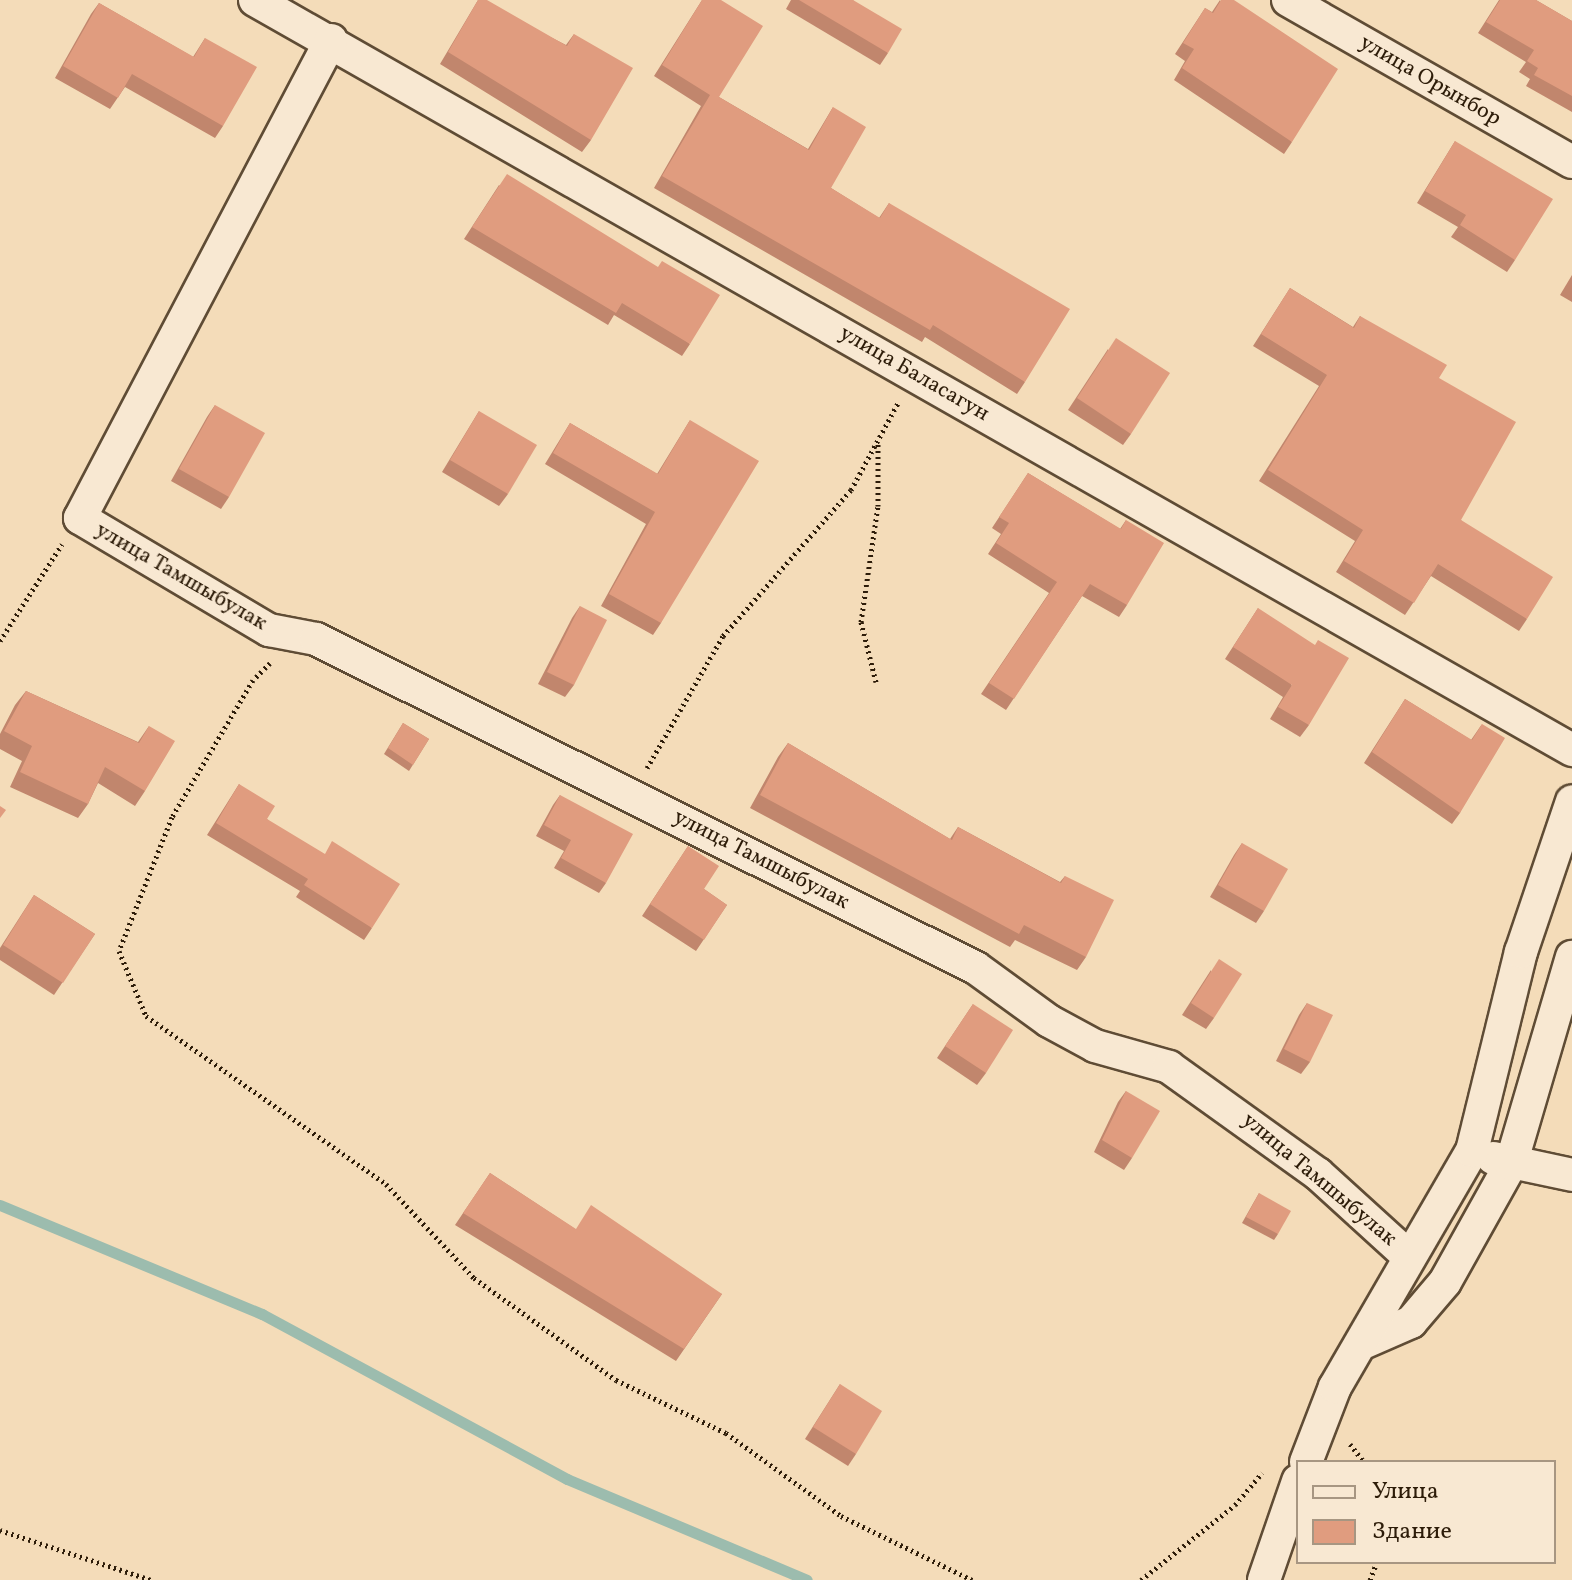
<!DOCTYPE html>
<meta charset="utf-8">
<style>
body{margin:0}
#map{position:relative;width:1572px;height:1580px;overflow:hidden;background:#f4dcb9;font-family:Vollkorn,serif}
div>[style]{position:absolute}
.stream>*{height:11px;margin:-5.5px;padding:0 5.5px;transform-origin:5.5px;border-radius:5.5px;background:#9cbcae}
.path>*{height:5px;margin-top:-2.5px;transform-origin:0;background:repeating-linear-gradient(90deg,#2d1c09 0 2px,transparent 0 6px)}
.roads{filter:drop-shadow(2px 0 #5f4c35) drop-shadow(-2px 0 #5f4c35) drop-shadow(0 2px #5f4c35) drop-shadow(0 -2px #5f4c35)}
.street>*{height:32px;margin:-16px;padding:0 16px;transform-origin:16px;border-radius:16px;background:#f8e8d2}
.wall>*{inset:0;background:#c1866d}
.building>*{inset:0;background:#e09c7f}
span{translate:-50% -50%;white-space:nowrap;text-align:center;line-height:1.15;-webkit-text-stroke:7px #f8e8d2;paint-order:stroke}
.street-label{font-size:22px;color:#2d1c09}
.legend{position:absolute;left:1296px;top:1460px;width:260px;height:104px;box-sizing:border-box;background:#f8e8d2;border:2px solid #a79682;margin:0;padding:10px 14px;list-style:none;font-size:24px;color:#2d1c09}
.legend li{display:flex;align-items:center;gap:16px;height:40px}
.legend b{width:40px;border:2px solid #a79682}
</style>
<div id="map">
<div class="stream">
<div style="left:0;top:1205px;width:284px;rotate:22.6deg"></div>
<div style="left:262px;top:1314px;width:347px;rotate:28.4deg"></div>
<div style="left:567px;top:1479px;width:260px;rotate:22.8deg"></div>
</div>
<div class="path">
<div style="left:0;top:641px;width:115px;rotate:-57.4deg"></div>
<div style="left:270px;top:663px;width:24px;rotate:135deg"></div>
<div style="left:253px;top:680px;width:159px;rotate:120.6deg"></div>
<div style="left:172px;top:817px;width:144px;rotate:111.6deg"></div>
<div style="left:119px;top:951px;width:70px;rotate:67.4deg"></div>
<div style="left:146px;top:1016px;width:293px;rotate:35deg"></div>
<div style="left:386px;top:1184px;width:129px;rotate:46.9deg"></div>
<div style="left:474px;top:1278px;width:175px;rotate:35.7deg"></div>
<div style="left:616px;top:1380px;width:122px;rotate:25.7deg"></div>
<div style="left:726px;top:1433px;width:142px;rotate:35.8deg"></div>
<div style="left:841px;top:1516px;width:146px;rotate:26deg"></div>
<div style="left:876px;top:682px;width:62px;rotate:-104deg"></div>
<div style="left:861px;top:622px;width:117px;rotate:-81.7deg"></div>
<div style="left:878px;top:506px;width:64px;rotate:-90deg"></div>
<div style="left:647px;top:768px;width:152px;rotate:-60.1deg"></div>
<div style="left:723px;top:636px;width:194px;rotate:-48.8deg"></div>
<div style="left:851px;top:490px;width:99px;rotate:-61.6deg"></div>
<div style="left:1350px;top:1444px;width:23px;rotate:52deg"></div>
<div style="left:0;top:1530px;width:159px;rotate:18.3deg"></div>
<div style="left:1141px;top:1580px;width:120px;rotate:-38.6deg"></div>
<div style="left:1235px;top:1505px;width:42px;rotate:-49.8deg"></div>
<div style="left:1370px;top:1580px;width:19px;rotate:-69deg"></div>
</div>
<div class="roads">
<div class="street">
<div style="left:255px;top:0;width:1516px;rotate:29.66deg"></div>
<div style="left:1288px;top:0;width:327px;rotate:29.7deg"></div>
<div style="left:331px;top:40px;width:540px;rotate:117.7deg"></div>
<div style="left:80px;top:518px;width:220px;rotate:30.7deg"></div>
<div style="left:269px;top:630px;width:48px;rotate:10.8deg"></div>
<div style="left:316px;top:639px;width:737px;rotate:26.5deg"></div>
<div style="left:976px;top:968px;width:90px;rotate:36deg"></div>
<div style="left:1049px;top:1021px;width:52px;rotate:28.5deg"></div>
<div style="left:1095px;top:1046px;width:77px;rotate:15.8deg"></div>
<div style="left:1169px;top:1067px;width:183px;rotate:35.7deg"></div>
<div style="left:1318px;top:1174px;width:122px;rotate:42.3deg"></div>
<div style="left:1493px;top:1158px;width:81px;rotate:12.1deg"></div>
<div style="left:1365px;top:1342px;width:50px;rotate:-23.5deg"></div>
<div style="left:1411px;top:1322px;width:52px;rotate:-49.6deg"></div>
<div style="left:1445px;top:1282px;width:135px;rotate:-60.8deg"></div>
<div style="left:1511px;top:1164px;width:216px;rotate:-73.6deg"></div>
<div style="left:1306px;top:1462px;width:80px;rotate:-68.9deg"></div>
<div style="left:1335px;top:1387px;width:273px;rotate:-59.9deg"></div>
<div style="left:1472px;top:1151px;width:205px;rotate:-76.2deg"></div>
<div style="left:1521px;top:952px;width:159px;rotate:-71.3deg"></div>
<div style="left:1264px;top:1580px;width:105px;rotate:-71deg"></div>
</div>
</div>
<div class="wall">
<div style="clip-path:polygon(478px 0,566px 45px,574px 34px,591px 140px,582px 152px,440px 64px)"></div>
<div style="clip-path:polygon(702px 0,719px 97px,808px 149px,833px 107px,831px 188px,879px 218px,889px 203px,1025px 382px,1017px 394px,925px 337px,922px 342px,654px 188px,701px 106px,654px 76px)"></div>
<div style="clip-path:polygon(791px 0,853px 0,888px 53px,880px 65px,786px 9px)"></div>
<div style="clip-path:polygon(1220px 0,1292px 142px,1284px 154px,1174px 80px,1185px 61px,1175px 54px,1205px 8px,1212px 12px)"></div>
<div style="clip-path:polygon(1499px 0,1536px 0,1572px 21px,1572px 112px,1526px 86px,1530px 79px,1519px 72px,1526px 62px,1478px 33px)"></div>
<div style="clip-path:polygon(99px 3px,193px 57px,205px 38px,223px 126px,215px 138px,125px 87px,110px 109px,55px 78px,91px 14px)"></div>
<div style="clip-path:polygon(1455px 141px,1515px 260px,1507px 272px,1451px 237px,1458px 227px,1417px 203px)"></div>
<div style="clip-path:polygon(499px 185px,690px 344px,682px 356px,614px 315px,608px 325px,464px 239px)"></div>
<div style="clip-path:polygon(1572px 275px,1572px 302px,1560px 295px)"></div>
<div style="clip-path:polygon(1290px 288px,1353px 327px,1360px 316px,1439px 378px,1461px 520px,1527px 619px,1519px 631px,1431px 576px,1405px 615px,1336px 572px,1355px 541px,1259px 481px,1319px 386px,1253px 346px)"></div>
<div style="clip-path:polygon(1108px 349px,1131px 434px,1123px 445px,1068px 410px)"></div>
<div style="clip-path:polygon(215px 405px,229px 497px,221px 509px,171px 481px,207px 417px)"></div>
<div style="clip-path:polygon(479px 411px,508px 494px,499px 506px,442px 472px)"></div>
<div style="clip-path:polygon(690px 420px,661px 623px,653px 635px,601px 606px,646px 524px,545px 464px,570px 423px,657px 474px)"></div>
<div style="clip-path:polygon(1028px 473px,1120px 529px,1126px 520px,1127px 605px,1119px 617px,1082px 596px,1006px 710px,981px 694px,1049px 593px,988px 554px,1001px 534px,992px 528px)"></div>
<div style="clip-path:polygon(580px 606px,574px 685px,565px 697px,538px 684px,572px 618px)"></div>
<div style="clip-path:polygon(1258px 608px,1309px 725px,1300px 737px,1270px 719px,1283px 697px,1225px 659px)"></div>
<div style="clip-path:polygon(26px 691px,138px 742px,149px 726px,145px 791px,135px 806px,98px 783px,88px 804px,78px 818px,10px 787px,22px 761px,0 749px,0 734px,15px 705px)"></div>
<div style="clip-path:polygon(1405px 699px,1471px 740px,1482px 724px,1460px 813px,1452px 824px,1364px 763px)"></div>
<div style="clip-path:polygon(403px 723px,429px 739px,409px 771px,384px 754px)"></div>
<div style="clip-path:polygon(788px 743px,950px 839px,958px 827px,1060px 882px,1065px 876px,1086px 957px,1077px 970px,1015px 940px,1010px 947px,750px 808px,778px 757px)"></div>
<div style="clip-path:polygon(239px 784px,267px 819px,372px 928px,364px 940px,296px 897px,300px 891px,207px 835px)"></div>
<div style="clip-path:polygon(560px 795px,606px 883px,599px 893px,554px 868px,564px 851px,536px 836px,553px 805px)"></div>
<div style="clip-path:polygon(1242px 843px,1264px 911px,1256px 923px,1210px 897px,1234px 855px)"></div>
<div style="clip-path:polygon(688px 846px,704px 889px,727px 905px,696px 951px,642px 916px)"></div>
<div style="clip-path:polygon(34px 895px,95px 934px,54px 995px,0 960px,0 948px)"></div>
<div style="clip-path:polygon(1211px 970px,1214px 1018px,1206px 1029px,1182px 1015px)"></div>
<div style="clip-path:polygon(1307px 1003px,1310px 1062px,1301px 1074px,1276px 1061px,1299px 1015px)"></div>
<div style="clip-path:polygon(973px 1004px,986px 1073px,977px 1085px,937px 1058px)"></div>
<div style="clip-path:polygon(1126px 1091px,1132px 1158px,1124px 1170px,1094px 1152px,1118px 1102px)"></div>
<div style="clip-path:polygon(490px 1173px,575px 1229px,722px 1294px,676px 1361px,455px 1225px)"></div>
<div style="clip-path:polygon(1259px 1193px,1278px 1234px,1274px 1240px,1242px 1223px)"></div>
<div style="clip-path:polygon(840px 1384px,856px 1454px,848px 1466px,805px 1439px)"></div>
</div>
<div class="building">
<div style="clip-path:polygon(478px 0,487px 0,567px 46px,574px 34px,633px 68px,591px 140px,448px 52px)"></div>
<div style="clip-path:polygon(702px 0,721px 0,763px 26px,719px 97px,809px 150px,833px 107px,866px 127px,831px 188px,880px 218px,889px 203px,1070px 309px,1025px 382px,933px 325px,930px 330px,662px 176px,710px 95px,662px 65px)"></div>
<div style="clip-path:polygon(799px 0,853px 0,902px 29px,888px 53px)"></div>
<div style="clip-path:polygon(1221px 0,1234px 0,1338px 69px,1292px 142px,1182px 68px,1194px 49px,1183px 43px,1205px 8px,1213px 13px)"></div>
<div style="clip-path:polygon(1500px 0,1536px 0,1572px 21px,1572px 96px,1534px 75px,1538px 68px,1527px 61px,1534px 50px,1486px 22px)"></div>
<div style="clip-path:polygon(99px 3px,194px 57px,205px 38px,257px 67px,223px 126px,132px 74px,118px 98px,63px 66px)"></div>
<div style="clip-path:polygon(1455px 141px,1553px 199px,1515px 260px,1460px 225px,1466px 215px,1425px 191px)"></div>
<div style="clip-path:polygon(507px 174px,658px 267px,662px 261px,720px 295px,690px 344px,622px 303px,616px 313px,472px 227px)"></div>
<div style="clip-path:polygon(1290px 288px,1354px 328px,1360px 316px,1447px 365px,1439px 378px,1516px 422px,1461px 520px,1553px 577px,1527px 619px,1438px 564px,1414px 603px,1344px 561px,1363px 530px,1268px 470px,1327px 375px,1261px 334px)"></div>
<div style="clip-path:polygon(1116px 338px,1170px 373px,1131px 434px,1077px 398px)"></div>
<div style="clip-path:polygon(215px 405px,265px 433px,229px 497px,179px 469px)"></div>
<div style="clip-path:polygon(479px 411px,537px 445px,508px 494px,450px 460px)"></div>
<div style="clip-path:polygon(690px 420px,759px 461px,661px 623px,609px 594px,655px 512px,553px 453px,570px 423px,658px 474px)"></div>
<div style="clip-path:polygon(1028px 473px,1121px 529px,1126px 520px,1164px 543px,1127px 605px,1090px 584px,1014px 699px,989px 683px,1057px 582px,996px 543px,1009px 523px,999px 517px)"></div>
<div style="clip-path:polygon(580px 606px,607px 620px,574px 685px,547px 672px)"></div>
<div style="clip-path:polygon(1258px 608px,1315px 645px,1318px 640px,1349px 658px,1309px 725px,1278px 707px,1292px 685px,1233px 647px)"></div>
<div style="clip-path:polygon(26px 691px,139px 743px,149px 726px,175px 741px,145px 791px,105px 767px,88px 804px,20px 772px,32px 746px,4px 731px)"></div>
<div style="clip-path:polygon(1405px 699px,1472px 740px,1482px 724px,1505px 738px,1460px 813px,1372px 752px)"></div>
<div style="clip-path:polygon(403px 723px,429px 739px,413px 765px,388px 748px)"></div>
<div style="clip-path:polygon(788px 743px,952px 840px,958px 827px,1061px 883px,1065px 876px,1114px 900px,1086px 957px,1024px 925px,1019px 934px,760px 795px)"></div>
<div style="clip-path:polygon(239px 784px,275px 806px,267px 819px,325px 854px,332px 841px,400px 884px,372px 928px,304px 885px,308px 879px,216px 823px)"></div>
<div style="clip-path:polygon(560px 795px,633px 834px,606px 883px,561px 858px,571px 840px,544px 825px)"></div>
<div style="clip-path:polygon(0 806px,6px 810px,0 818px)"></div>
<div style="clip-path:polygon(1242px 843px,1288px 869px,1264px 911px,1218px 885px)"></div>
<div style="clip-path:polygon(688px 846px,719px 866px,704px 889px,727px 905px,704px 940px,650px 904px)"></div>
<div style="clip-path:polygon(34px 895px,95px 934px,63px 983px,3px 945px)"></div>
<div style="clip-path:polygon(1219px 959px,1242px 974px,1214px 1018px,1191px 1003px)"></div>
<div style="clip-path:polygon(1307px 1003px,1333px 1015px,1310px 1062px,1284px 1049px)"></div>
<div style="clip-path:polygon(973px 1004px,1013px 1030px,986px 1073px,945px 1046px)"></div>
<div style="clip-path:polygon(1126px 1091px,1160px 1111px,1132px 1158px,1102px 1140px)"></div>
<div style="clip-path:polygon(490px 1173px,576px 1229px,591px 1205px,722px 1294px,684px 1349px,463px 1213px)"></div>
<div style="clip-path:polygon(1259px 1193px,1291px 1211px,1278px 1234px,1246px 1217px)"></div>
<div style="clip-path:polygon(840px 1384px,882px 1411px,856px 1454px,813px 1427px)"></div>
</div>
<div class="street-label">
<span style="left:1430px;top:81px;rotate:30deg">улица Орынбор</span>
<span style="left:914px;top:374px;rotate:30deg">улица Баласагун</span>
<span style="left:181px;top:577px;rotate:30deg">улица Тамшыбулак</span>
<span style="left:761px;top:860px;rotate:27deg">улица Тамшыбулак</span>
<span style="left:1319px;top:1180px;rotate:40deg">улица Тамшыбулак</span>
</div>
<ul class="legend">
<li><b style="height:10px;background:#f8e8d2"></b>Улица</li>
<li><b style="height:22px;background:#e09c7f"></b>Здание</li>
</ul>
</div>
